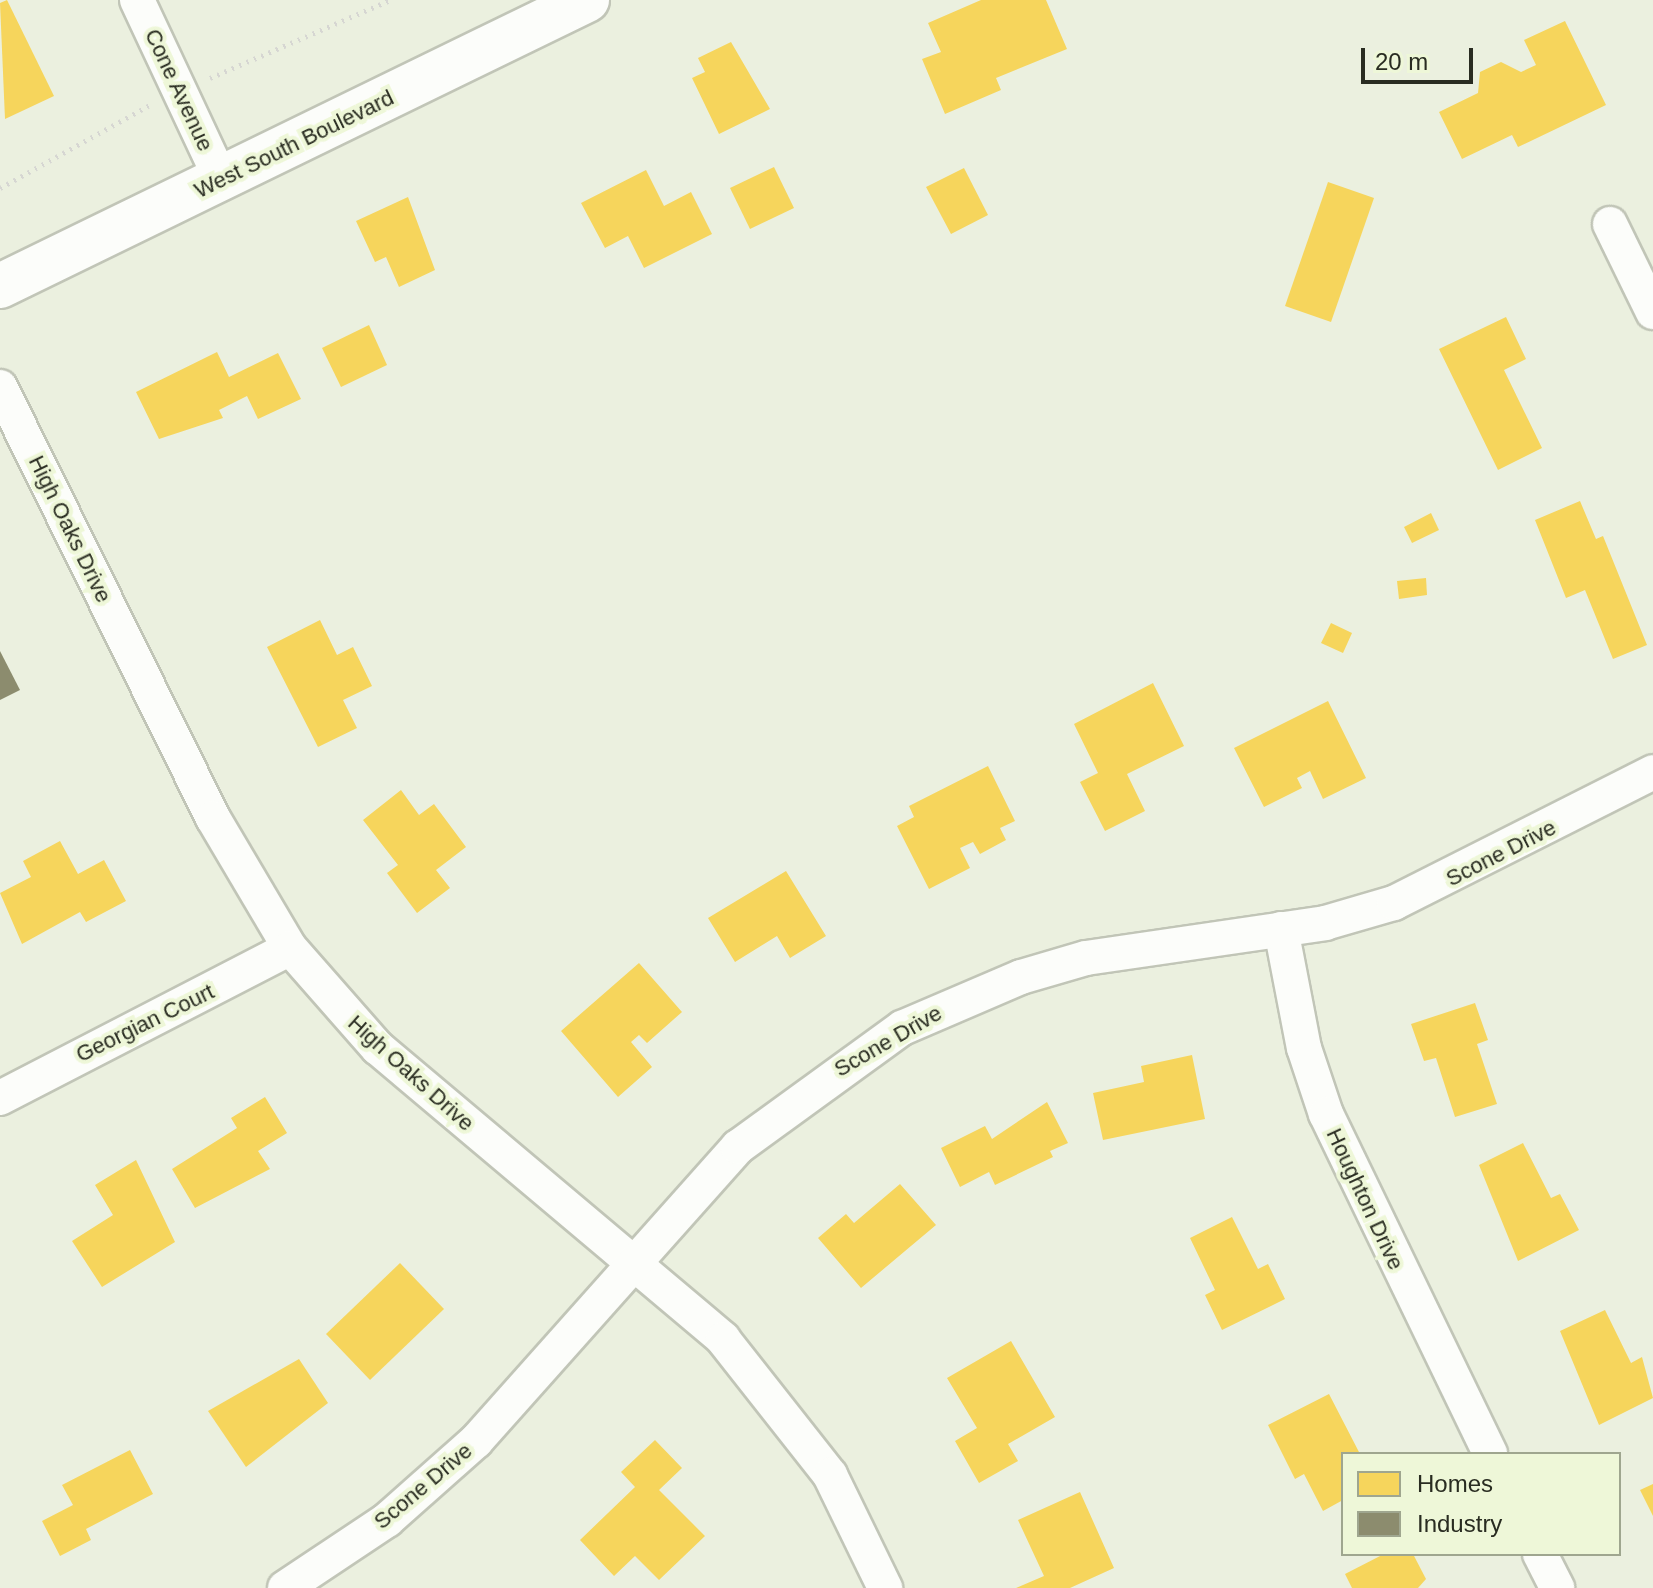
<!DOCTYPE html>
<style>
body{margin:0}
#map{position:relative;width:1653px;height:1588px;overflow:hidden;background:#ebf0df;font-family:Arial,sans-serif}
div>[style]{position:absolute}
.homes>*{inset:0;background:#f6d55c}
.industry>*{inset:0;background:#8c8c6e}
.path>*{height:5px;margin-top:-2.5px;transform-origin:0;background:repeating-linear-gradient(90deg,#d6d6d2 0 2px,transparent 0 8px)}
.roads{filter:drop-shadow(2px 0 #c1c5b7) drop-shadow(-2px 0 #c1c5b7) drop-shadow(0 2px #c1c5b7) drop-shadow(0 -2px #c1c5b7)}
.minor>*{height:34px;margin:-17px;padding:0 17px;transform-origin:17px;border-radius:17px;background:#fcfdfa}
.tertiary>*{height:44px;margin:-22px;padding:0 22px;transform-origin:22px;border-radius:22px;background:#fcfdfa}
span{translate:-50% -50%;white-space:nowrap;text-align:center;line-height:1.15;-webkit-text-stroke:8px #eef7d8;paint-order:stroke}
.street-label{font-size:22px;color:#292c21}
.legend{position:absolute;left:1341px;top:1452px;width:280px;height:104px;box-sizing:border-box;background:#eef7d8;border:2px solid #9fa68f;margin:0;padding:10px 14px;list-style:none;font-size:24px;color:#292c21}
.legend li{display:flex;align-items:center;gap:16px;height:40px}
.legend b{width:40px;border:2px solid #9fa68f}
.scale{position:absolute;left:1361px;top:48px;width:112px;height:36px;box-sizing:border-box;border:4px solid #292c21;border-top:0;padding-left:10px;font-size:24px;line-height:28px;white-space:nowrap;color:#292c21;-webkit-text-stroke:6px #eef7d8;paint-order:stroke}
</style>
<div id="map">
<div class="homes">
<div style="clip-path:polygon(7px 0,54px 96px,5px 119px,0 3px)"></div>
<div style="clip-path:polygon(981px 0,1046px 0,1067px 49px,996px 78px,1001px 90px,945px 114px,922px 59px,941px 52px,928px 23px)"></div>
<div style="clip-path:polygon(1565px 21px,1606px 105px,1518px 147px,1512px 135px,1462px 159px,1439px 112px,1478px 93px,1480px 72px,1501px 62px,1521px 72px,1536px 65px,1524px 40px)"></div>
<div style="clip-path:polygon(731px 42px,770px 109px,719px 134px,692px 78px,705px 72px,698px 58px)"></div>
<div style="clip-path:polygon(774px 167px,794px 208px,750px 229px,730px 188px)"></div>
<div style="clip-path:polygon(964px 168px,988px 215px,951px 234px,926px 187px)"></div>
<div style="clip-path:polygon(646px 170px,664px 206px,691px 192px,712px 234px,644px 268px,628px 236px,605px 248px,581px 203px)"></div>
<div style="clip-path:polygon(1328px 182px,1374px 198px,1331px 322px,1285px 306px)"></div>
<div style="clip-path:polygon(408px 197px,435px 270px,399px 287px,386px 257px,375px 262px,356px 221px)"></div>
<div style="clip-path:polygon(1506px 317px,1526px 359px,1504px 370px,1542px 448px,1498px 470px,1439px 349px)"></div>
<div style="clip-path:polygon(369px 325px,387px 365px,341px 387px,322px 348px)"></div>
<div style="clip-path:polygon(217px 352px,229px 377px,278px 353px,301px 399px,258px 419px,247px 396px,219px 410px,223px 418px,159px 439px,136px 392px)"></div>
<div style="clip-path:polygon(1580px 501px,1596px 539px,1603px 536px,1647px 645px,1613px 659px,1585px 590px,1566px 598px,1535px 520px)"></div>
<div style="clip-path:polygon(1431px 513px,1439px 530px,1412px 543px,1404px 527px)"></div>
<div style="clip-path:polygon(1426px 578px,1427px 595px,1399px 599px,1397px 581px)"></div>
<div style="clip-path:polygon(320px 620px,337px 655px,353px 647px,372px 686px,343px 700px,357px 728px,318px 747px,267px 647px)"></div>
<div style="clip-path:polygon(1331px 623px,1352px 633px,1343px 653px,1321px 643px)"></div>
<div style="clip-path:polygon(1153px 683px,1184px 746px,1127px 774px,1145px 811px,1105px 831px,1080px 782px,1098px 773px,1074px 724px)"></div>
<div style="clip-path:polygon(1328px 701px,1366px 778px,1323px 799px,1310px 771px,1297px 778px,1302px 788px,1264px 807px,1234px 748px)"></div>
<div style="clip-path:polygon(988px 766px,1015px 821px,1000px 828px,1006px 840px,980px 854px,973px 842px,960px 848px,970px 868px,929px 889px,897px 826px,914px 817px,909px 806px)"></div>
<div style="clip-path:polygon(401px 790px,419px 815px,434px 804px,466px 847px,436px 870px,450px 888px,417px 913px,387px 873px,398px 865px,363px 820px)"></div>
<div style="clip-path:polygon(60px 841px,78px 874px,104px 860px,126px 901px,86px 922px,80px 912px,22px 944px,0 893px,31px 877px,23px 861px)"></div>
<div style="clip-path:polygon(786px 871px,826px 936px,790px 958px,777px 936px,735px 962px,708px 918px)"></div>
<div style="clip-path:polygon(639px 963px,682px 1012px,647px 1043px,639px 1035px,631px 1042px,652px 1067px,618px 1097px,561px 1031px)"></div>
<div style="clip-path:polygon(1475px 1003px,1488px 1040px,1477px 1044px,1497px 1104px,1455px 1117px,1436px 1058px,1424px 1061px,1411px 1024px)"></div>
<div style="clip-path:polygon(1192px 1055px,1205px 1119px,1103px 1140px,1093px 1093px,1144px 1082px,1141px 1066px)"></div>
<div style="clip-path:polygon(265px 1097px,287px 1133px,258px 1151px,270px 1169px,195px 1208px,172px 1169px,237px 1128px,231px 1118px)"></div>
<div style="clip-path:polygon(1047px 1102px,1068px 1143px,1050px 1151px,1053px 1157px,995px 1185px,989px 1172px,960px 1187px,941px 1148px,985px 1126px,992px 1139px)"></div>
<div style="clip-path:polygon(1523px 1143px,1551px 1198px,1560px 1194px,1579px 1230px,1518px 1261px,1479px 1165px)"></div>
<div style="clip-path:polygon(136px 1160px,175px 1242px,102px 1287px,72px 1241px,113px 1215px,95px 1185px)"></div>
<div style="clip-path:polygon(900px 1184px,936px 1225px,861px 1288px,818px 1238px,846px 1214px,854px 1223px)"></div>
<div style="clip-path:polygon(1232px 1217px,1258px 1269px,1268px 1264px,1285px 1299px,1222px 1330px,1205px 1295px,1215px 1290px,1190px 1238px)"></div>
<div style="clip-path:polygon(400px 1263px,444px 1309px,370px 1380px,326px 1334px)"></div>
<div style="clip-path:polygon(1605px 1310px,1631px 1363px,1642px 1357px,1653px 1398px,1599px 1425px,1560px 1331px)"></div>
<div style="clip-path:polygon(1011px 1341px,1055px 1417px,1008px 1444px,1018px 1461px,979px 1483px,955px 1441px,977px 1428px,947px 1378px)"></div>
<div style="clip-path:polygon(299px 1359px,328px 1403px,246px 1467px,208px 1411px)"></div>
<div style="clip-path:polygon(1329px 1394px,1360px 1454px,1343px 1454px,1343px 1500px,1323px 1511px,1304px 1474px,1295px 1479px,1268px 1425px)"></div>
<div style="clip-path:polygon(655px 1440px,682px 1468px,659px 1490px,705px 1536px,659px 1580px,635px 1556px,614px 1576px,580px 1540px,635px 1487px,621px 1472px)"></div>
<div style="clip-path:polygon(130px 1450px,153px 1494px,86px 1529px,91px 1540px,60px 1556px,42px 1521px,73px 1505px,62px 1485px)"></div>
<div style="clip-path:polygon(1653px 1484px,1653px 1516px,1640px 1490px)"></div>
<div style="clip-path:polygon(1080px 1492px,1114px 1568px,1070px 1588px,1016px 1588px,1044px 1576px,1018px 1520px)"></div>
<div style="clip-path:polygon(1384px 1554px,1413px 1554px,1426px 1579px,1418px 1588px,1352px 1588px,1345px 1574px)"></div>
</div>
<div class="industry">
<div style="clip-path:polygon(0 651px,20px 690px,0 700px)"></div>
</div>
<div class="path">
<div style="left:210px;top:78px;width:196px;rotate:-23.4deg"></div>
<div style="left:0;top:188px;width:171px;rotate:-29deg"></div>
</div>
<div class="roads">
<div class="minor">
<div style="left:137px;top:0;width:198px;rotate:64.9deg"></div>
<div style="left:1610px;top:224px;width:98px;rotate:64deg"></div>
<div style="left:0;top:387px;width:481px;rotate:63.7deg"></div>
<div style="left:213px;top:818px;width:151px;rotate:59.4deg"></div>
<div style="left:290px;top:948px;width:133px;rotate:48.7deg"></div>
<div style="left:378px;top:1048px;width:451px;rotate:40.1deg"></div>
<div style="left:723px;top:1339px;width:173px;rotate:51.8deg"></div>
<div style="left:830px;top:1475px;width:126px;rotate:64deg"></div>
<div style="left:1281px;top:929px;width:121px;rotate:79.1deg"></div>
<div style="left:1304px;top:1048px;width:70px;rotate:71.6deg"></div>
<div style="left:1326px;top:1114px;width:377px;rotate:64.2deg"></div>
<div style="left:0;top:1098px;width:326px;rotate:-27.3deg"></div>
<div style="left:1540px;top:1554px;width:38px;rotate:63deg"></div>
<div style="left:285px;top:1588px;width:123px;rotate:-33.7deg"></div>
<div style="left:387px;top:1520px;width:119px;rotate:-41.6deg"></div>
<div style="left:476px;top:1441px;width:394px;rotate:-48.3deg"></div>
<div style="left:738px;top:1147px;width:203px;rotate:-36deg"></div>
<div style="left:902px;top:1028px;width:129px;rotate:-23.2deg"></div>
<div style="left:1021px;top:977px;width:68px;rotate:-16.3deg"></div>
<div style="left:1086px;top:958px;width:242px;rotate:-8.3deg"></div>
<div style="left:1325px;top:923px;width:72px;rotate:-16.2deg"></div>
<div style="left:1394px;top:903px;width:290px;rotate:-26.8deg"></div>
</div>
<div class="tertiary">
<div style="left:0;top:286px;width:653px;rotate:-25.98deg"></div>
</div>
</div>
<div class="street-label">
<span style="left:179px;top:90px;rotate:65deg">Cone Avenue</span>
<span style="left:294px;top:144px;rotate:-26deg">West South Boulevard</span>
<span style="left:70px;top:529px;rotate:64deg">High Oaks Drive</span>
<span style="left:1501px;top:853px;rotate:-27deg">Scone Drive</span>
<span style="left:145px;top:1023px;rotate:-26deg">Georgian Court</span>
<span style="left:888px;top:1041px;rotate:-30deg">Scone Drive</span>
<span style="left:411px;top:1073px;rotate:42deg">High Oaks Drive</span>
<span style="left:1365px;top:1199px;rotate:65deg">Houghton Drive</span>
<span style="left:423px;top:1486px;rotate:-40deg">Scone Drive</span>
</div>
<ul class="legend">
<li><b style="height:22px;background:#f6d55c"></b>Homes</li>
<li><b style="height:22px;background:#8c8c6e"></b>Industry</li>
</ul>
<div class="scale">20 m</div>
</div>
